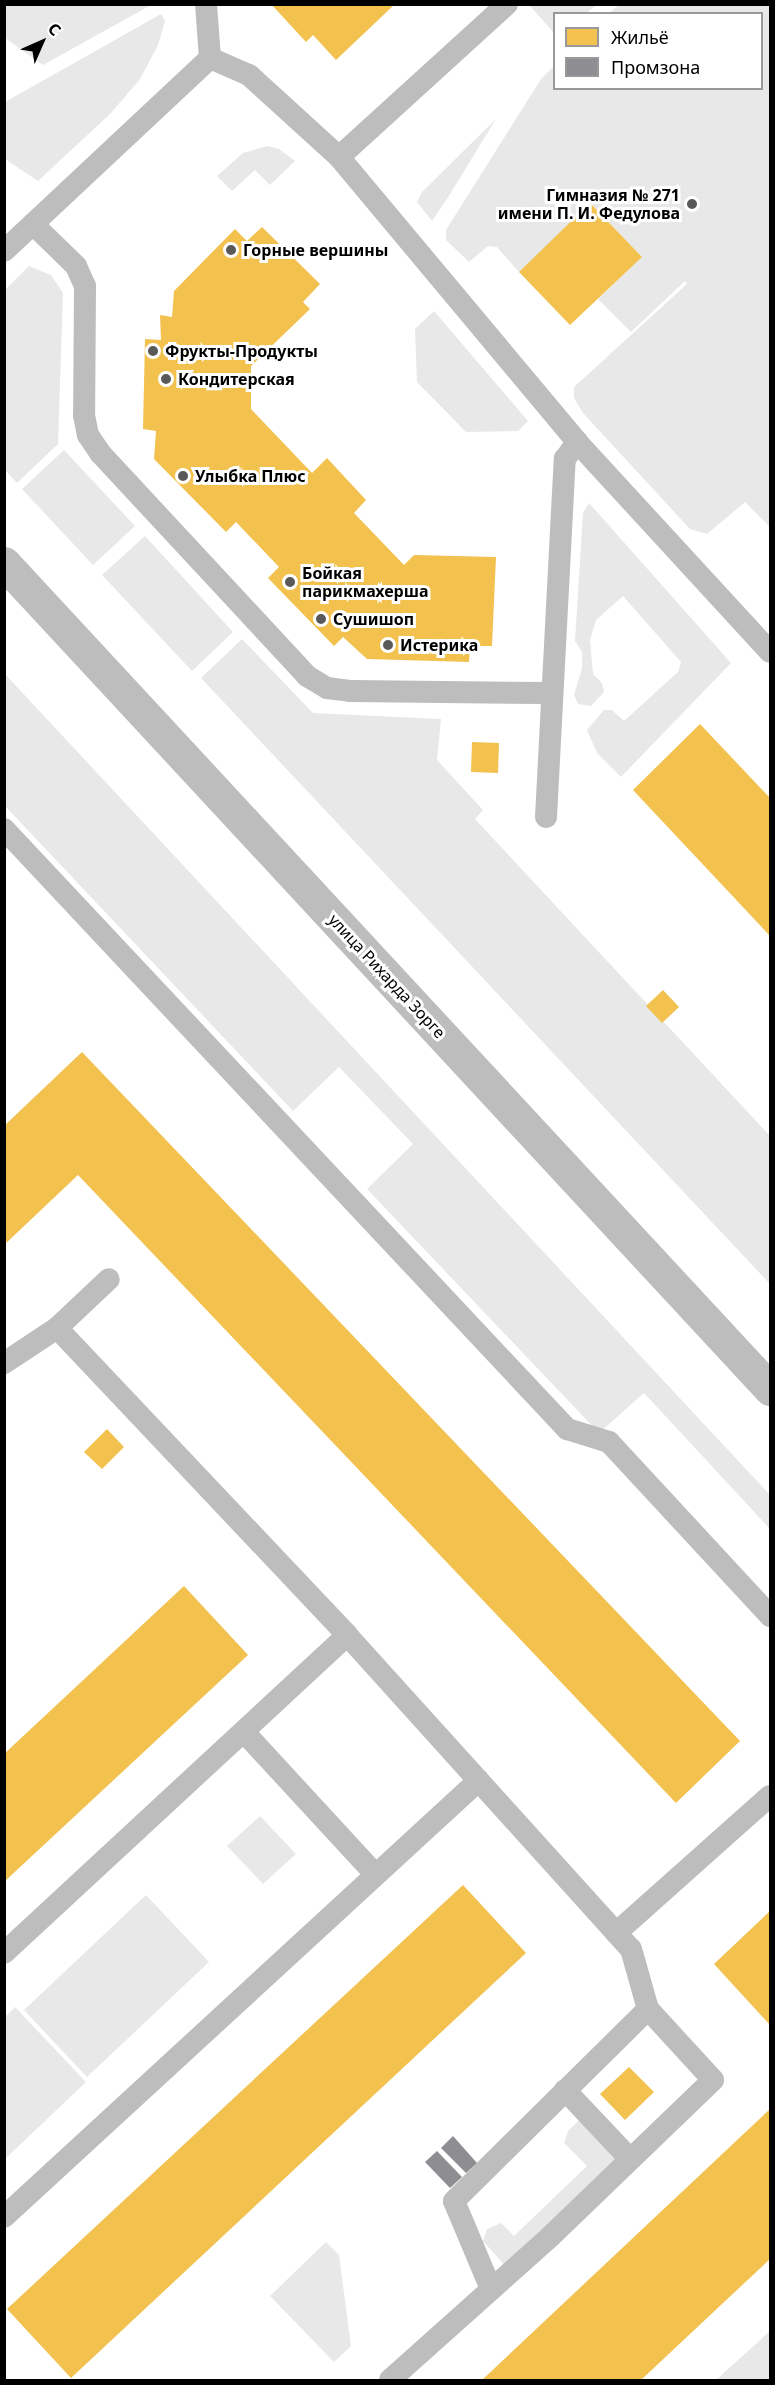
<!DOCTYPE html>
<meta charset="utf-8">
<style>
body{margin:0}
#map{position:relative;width:775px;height:2385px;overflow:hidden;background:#fff;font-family:"Noto Sans",sans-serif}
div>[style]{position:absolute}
.green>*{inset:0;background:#e8e8e8}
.homes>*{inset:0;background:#f2c14e}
.industry>*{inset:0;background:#8d8d92}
.service>*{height:22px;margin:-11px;padding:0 11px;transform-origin:11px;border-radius:11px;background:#bdbdbd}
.minor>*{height:33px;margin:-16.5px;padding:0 16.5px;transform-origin:16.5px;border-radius:16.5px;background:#bdbdbd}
.dots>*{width:16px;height:16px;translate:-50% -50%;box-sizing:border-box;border:3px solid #fff;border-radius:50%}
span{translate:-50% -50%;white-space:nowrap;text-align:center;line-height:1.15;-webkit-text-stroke:6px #fff;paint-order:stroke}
.poi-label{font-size:16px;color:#000;font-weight:700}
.right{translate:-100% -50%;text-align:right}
.left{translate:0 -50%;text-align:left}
.street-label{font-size:16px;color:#000}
.frame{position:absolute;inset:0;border:6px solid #000;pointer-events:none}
.legend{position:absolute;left:553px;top:12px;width:210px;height:78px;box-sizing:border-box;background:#fff;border:2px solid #999;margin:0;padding:8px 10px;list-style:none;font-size:18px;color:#000}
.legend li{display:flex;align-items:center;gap:12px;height:30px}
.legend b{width:30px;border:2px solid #999}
.north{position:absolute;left:12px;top:12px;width:60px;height:60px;-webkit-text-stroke:4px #fff;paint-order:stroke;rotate:45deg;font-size:16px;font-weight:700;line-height:24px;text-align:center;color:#000}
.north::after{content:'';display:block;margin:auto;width:21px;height:27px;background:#000;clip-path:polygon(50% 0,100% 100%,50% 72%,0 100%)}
</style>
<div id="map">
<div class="green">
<div style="clip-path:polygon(5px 4px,151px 4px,151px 5px,43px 65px,5px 38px)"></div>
<div style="clip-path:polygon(596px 5px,587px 13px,554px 14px,554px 33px,530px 6px)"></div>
<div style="clip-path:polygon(619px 5px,770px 5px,770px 527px,745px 502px,707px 534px,690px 529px,583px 413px,574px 398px,574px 387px,687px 284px,685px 281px,631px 332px,598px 299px,642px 257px,591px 204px,519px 272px,497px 247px,488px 246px,469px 262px,446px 240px,446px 230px,541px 79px,554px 66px,554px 88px,762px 88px,762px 14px,609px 13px)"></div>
<div style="clip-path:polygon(161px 14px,165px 21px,158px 45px,140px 79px,111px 113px,38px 181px,5px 159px,5px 102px)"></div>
<div style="clip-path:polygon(496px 119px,447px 199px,432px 221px,417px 202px,422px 192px)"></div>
<div style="clip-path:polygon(267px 146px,279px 149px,295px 161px,270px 185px,255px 170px,232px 191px,217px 176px,243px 153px)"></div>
<div style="clip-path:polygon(29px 266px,51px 275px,63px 293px,58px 444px,17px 483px,5px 470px,5px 290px)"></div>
<div style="clip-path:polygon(434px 311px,528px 421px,518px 431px,466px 432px,417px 382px,415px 329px)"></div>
<div style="clip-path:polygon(64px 450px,135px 526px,93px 565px,22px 489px)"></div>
<div style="clip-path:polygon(589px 503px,731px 663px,621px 777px,597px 753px,587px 730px,604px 710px,612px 710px,624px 721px,678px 672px,681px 662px,623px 596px,596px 620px,590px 640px,593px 674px,602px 683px,604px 692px,591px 706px,578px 704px,574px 695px,582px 668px,582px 652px,575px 641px,583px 513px)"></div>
<div style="clip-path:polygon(145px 536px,233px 632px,192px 671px,102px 575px)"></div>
<div style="clip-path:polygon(242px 639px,313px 713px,441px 719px,437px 760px,483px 810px,475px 819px,770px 1136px,770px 1284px,201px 678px)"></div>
<div style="clip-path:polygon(4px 673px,770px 1495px,770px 1529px,644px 1393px,599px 1433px,367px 1189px,413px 1144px,339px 1067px,293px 1111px,5px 806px)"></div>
<div style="clip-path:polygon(260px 1816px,296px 1854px,263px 1884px,227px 1846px)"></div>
<div style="clip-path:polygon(146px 1895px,209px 1962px,87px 2077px,24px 2010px)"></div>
<div style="clip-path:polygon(15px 2007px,86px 2082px,5px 2159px,5px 2017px)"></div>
<div style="clip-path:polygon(581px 2118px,619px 2159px,507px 2268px,483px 2241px,487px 2229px,501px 2223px,514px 2236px,587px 2166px,564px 2143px,568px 2131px)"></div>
<div style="clip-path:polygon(326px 2242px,339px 2255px,351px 2346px,334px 2362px,270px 2296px)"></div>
<div style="clip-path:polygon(770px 2331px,770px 2380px,716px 2380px)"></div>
</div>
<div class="homes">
<div style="clip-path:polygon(271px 4px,395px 4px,336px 60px,313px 35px,306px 42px)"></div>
<div style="clip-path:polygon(590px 203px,642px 257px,570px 325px,519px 272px)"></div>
<div style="clip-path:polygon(262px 227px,320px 284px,303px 302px,310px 309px,251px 366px,251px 409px,312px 473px,327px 458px,366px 500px,354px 513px,404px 565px,414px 555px,496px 557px,492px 646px,470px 646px,469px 662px,367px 659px,343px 637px,334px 646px,268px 578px,279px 567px,236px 522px,226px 532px,154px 459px,156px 431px,143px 429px,145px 339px,161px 340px,160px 315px,172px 317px,174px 291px,235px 229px,247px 241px)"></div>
<div style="clip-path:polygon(700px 724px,770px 798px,770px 936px,633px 790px)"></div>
<div style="clip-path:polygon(472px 742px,499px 743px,498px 773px,471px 772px)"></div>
<div style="clip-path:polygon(663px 990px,679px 1007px,662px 1023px,646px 1006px)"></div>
<div style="clip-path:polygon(82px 1052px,740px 1741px,676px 1803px,78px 1175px,4px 1245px,4px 1126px)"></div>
<div style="clip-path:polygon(107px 1429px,124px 1447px,102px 1469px,84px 1452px)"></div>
<div style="clip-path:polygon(184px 1586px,248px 1655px,4px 1882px,4px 1754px)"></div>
<div style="clip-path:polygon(463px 1885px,526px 1953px,71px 2378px,7px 2309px)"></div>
<div style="clip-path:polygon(770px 1911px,770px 2025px,714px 1964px)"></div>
<div style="clip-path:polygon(629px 2067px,654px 2092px,625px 2120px,600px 2094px)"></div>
<div style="clip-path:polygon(770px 2109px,770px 2259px,641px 2380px,482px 2380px)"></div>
</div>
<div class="industry">
<div style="clip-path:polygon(453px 2136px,477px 2163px,466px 2173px,441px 2148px)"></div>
<div style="clip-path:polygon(437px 2151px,462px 2177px,450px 2188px,425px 2162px)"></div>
</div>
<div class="service">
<div style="left:206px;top:4px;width:54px;rotate:85.8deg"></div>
<div style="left:210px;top:58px;width:43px;rotate:23.6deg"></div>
<div style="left:249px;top:75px;width:122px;rotate:42.3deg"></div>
<div style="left:339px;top:157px;width:371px;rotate:50.1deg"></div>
<div style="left:577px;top:442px;width:285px;rotate:47.4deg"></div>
<div style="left:339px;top:157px;width:227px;rotate:-42.3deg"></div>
<div style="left:33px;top:224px;width:60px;rotate:44.3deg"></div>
<div style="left:76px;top:266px;width:22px;rotate:66deg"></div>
<div style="left:85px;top:286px;width:129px;rotate:90.4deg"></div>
<div style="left:84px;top:415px;width:20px;rotate:79deg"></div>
<div style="left:88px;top:435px;width:22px;rotate:56deg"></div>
<div style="left:100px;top:453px;width:304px;rotate:47.1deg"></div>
<div style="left:307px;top:676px;width:23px;rotate:31deg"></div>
<div style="left:327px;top:688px;width:23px;rotate:7deg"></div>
<div style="left:350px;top:691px;width:200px;rotate:0.6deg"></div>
<div style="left:4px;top:251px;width:282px;rotate:-43.1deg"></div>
<div style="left:546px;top:817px;width:359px;rotate:-87deg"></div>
<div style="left:565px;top:459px;width:21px;rotate:-55deg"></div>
<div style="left:4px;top:829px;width:823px;rotate:46.82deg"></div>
<div style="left:567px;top:1429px;width:44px;rotate:17.2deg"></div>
<div style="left:609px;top:1442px;width:237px;rotate:47.2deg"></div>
<div style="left:57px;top:1328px;width:71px;rotate:-43.3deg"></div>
<div style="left:4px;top:1363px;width:64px;rotate:-33.4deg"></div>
<div style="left:57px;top:1328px;width:422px;rotate:46.6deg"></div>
<div style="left:347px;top:1635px;width:423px;rotate:47.9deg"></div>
<div style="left:631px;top:1949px;width:62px;rotate:74.2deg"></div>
<div style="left:648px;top:2009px;width:96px;rotate:47.5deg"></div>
<div style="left:713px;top:2080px;width:225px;rotate:136.1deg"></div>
<div style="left:551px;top:2236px;width:216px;rotate:138.2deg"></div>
<div style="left:244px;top:1732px;width:193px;rotate:47.3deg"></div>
<div style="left:616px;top:1933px;width:206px;rotate:-41.7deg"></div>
<div style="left:4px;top:1953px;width:468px;rotate:-42.8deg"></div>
<div style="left:565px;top:2090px;width:95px;rotate:46.7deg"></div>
<div style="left:4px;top:2217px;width:645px;rotate:-42.61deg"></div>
<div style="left:491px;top:2289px;width:95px;rotate:-112.8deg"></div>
<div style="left:454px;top:2201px;width:273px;rotate:-44.7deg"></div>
</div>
<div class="minor">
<div style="left:4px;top:563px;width:1127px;rotate:47.16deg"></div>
</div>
<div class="dots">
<div style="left:692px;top:204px;background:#595959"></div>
<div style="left:231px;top:250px;background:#595959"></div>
<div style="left:153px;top:351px;background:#595959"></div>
<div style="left:166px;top:379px;background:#595959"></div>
<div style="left:183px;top:476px;background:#595959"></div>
<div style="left:290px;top:582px;background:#595959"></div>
<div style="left:321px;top:619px;background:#595959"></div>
<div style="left:388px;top:645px;background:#595959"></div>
</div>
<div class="poi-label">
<span class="right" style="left:680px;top:204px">Гимназия № 271<br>имени П. И. Федулова</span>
<span class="left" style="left:243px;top:250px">Горные вершины</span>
<span class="left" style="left:165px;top:351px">Фрукты-Продукты</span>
<span class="left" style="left:178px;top:379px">Кондитерская</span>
<span class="left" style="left:195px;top:476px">Улыбка Плюс</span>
<span class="left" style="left:302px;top:582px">Бойкая<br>парикмахерша</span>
<span class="left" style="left:333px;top:619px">Сушишоп</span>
<span class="left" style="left:400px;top:645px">Истерика</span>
</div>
<div class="street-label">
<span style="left:387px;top:976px;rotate:47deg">улица Рихарда Зорге</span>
</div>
<div class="frame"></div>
<ul class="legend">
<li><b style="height:16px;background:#f2c14e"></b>Жильё</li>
<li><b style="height:16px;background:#8d8d92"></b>Промзона</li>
</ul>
<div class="north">С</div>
</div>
